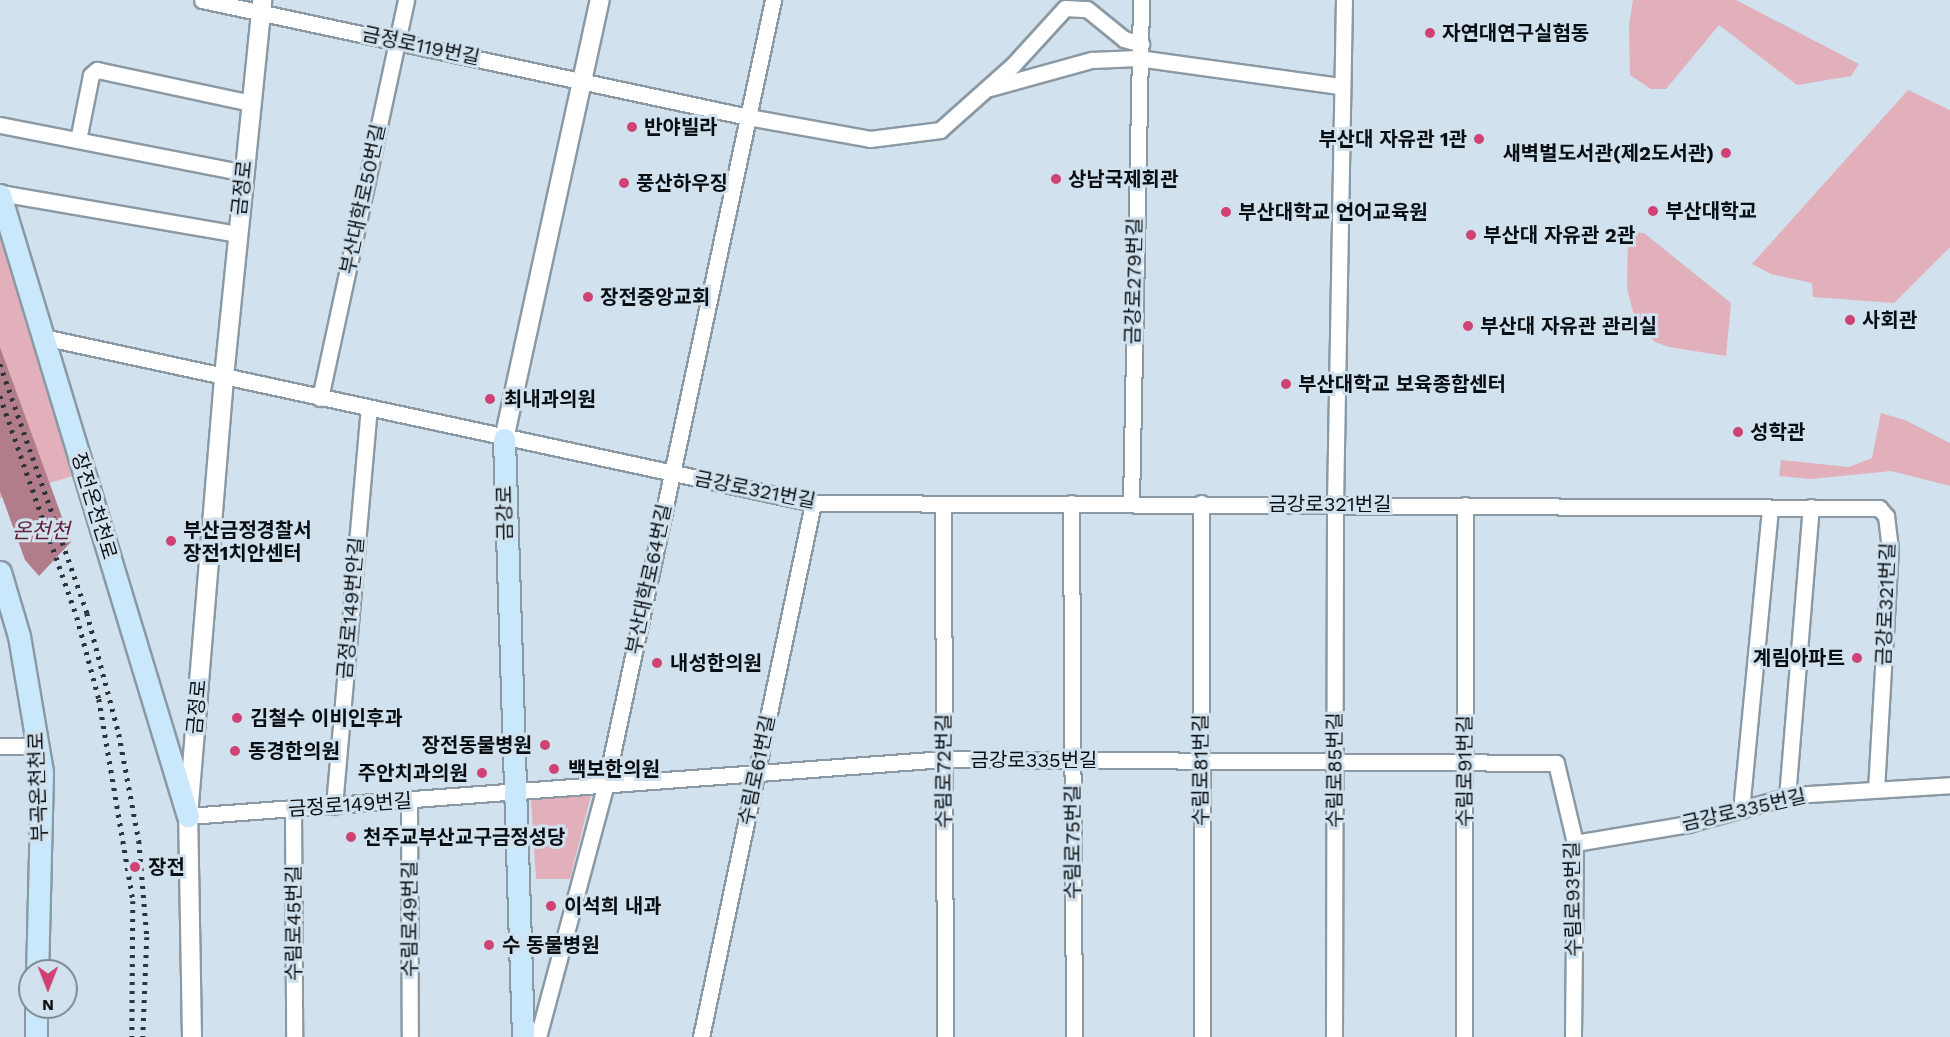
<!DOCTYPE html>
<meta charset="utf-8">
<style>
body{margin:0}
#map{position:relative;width:1950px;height:1037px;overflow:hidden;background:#d1e1ed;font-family:"Work Sans","Noto Sans KR",sans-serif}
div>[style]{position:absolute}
.green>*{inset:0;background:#e1b0bb}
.water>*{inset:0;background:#b17d8a}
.roads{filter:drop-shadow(2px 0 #8a99a4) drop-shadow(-2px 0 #8a99a4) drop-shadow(0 2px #8a99a4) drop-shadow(0 -2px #8a99a4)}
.minor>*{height:15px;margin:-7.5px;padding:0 7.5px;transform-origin:7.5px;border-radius:7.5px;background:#fff}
.tertiary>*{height:18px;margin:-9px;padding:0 9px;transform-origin:9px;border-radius:9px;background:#fff}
.secondary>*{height:21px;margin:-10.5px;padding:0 10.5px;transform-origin:10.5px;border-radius:10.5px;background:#c9e8fb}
.rail>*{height:4.5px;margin-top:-2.25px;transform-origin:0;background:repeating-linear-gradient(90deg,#2e353a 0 3px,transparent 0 9px)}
.dots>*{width:16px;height:16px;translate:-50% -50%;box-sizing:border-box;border:3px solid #d1e1ed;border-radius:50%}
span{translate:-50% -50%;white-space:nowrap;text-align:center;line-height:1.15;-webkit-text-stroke:6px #d1e1ed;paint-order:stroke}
.poi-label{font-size:20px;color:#090e12;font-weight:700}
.left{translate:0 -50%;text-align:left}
.right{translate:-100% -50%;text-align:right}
.street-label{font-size:20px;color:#090e12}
.water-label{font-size:21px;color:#622136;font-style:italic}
.north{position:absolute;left:18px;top:959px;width:60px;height:60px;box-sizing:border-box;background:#d1e1ed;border:2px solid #818d95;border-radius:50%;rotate:180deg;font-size:16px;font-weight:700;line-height:24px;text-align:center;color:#090e12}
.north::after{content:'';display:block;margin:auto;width:21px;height:27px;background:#cf4273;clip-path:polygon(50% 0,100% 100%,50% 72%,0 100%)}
</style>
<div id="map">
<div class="green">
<div style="clip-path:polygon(1633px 0,1736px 0,1859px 64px,1851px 76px,1797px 85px,1719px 25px,1666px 89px,1651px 89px,1630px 75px,1629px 25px)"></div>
<div style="clip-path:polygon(1908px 90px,1950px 110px,1950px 247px,1894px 303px,1813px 297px,1812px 283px,1771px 274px,1752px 264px)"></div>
<div style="clip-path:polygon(0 222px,76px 475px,0 498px)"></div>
<div style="clip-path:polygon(1628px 232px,1644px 233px,1731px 303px,1726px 356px,1669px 347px,1655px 342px,1643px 329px,1633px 312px,1627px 288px)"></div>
<div style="clip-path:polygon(1881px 413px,1905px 420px,1950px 443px,1950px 486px,1891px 471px,1811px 479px,1779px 476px,1781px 460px,1849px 467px,1872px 458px)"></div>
<div style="clip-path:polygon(591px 795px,570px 879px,536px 879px,531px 800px)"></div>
</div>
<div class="water">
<div style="clip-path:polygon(0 347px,71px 542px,39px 576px,25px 560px,0 491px)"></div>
</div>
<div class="roads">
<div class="minor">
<div style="left:202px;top:0;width:558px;rotate:12.09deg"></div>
<div style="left:748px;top:117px;width:124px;rotate:10.2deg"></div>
<div style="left:870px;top:139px;width:71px;rotate:-7.3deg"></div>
<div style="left:940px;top:130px;width:98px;rotate:-41.7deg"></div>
<div style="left:1013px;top:65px;width:77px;rotate:-47.6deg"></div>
<div style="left:1065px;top:8px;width:22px;rotate:3deg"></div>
<div style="left:1087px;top:9px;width:48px;rotate:39deg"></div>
<div style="left:1124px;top:39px;width:18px;rotate:16deg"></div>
<div style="left:990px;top:88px;width:106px;rotate:-15.4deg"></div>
<div style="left:1092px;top:60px;width:46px;rotate:-2.5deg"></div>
<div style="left:1138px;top:58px;width:205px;rotate:7.9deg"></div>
<div style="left:0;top:125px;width:249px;rotate:11.1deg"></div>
<div style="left:78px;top:140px;width:66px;rotate:-78.7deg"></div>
<div style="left:91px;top:75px;width:8px;rotate:-40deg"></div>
<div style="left:97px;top:70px;width:157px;rotate:12.1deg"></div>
<div style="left:0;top:193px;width:242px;rotate:9.8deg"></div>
<div style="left:43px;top:337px;width:788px;rotate:12.17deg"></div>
<div style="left:813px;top:503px;width:1066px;rotate:0.27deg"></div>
<div style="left:1879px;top:508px;width:11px;rotate:49deg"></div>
<div style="left:1886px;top:516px;width:31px;rotate:83deg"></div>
<div style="left:1890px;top:547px;width:241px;rotate:93.3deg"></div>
<div style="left:320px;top:398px;width:407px;rotate:-77.8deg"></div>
<div style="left:1071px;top:503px;width:534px;rotate:89.68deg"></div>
<div style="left:1131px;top:503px;width:503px;rotate:-88.86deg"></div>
<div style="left:1201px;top:503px;width:534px;rotate:89.89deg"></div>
<div style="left:943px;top:505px;width:532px;rotate:89.78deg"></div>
<div style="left:0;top:746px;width:39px"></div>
<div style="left:1787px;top:797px;width:291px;rotate:-85.3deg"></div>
<div style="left:409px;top:801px;width:236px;rotate:89.8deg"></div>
<div style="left:334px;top:806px;width:399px;rotate:-85deg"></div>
<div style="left:293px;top:809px;width:228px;rotate:89.7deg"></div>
<div style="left:1741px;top:810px;width:303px;rotate:-84.5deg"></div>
<div style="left:188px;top:816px;width:758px;rotate:-4.31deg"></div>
<div style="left:944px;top:759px;width:612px;rotate:0.37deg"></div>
<div style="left:1556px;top:763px;width:82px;rotate:76.6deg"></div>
<div style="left:1575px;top:843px;width:194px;rotate:90.6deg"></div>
<div style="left:1575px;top:843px;width:115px;rotate:-9.5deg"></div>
<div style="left:1688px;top:824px;width:109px;rotate:-15.4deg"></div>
<div style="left:1793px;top:795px;width:157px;rotate:-3.6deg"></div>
<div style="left:538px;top:1037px;width:263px;rotate:-75deg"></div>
<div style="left:606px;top:783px;width:801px;rotate:-77.96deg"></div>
<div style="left:701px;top:1037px;width:546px;rotate:-78.15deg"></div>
<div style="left:1334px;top:1037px;width:533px;rotate:-89.89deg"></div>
<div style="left:1335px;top:504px;width:504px;rotate:-88.98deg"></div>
<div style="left:1464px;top:1037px;width:532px;rotate:-89.89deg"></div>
</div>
<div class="tertiary">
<div style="left:504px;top:439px;width:449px;rotate:-77.7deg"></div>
<div style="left:192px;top:1037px;width:221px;rotate:-91deg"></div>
<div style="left:188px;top:816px;width:440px;rotate:-85.3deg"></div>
<div style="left:224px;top:377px;width:379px;rotate:-84.2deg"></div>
</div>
<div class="secondary">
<div style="left:0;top:195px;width:649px;rotate:73.16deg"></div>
<div style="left:504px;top:439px;width:598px;rotate:88.18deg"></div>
<div style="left:0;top:572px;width:67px;rotate:73.5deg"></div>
<div style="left:19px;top:636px;width:138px;rotate:80.4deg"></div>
<div style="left:42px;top:772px;width:199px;rotate:91.4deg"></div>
<div style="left:36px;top:1037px;width:30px;rotate:-90deg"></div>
</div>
</div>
<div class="rail">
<div style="left:0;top:364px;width:264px;rotate:70.7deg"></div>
<div style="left:87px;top:613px;width:125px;rotate:75.2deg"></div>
<div style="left:119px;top:734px;width:109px;rotate:79.4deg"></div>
<div style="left:139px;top:841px;width:96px;rotate:85.2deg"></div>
<div style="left:147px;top:937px;width:100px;rotate:92.3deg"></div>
<div style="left:0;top:396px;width:234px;rotate:70.8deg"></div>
<div style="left:77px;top:617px;width:85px;rotate:75deg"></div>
<div style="left:99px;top:699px;width:205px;rotate:80.4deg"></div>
<div style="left:133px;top:901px;width:136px;rotate:90.4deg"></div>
</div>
<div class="dots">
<div style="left:1430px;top:33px;background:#cf4273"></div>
<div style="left:632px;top:127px;background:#cf4273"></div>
<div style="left:1479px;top:139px;background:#cf4273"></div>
<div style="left:1726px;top:153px;background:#cf4273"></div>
<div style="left:1056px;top:179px;background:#cf4273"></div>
<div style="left:624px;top:183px;background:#cf4273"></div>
<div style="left:1653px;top:211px;background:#cf4273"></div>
<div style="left:1226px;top:212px;background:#cf4273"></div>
<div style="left:1471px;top:235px;background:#cf4273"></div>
<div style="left:588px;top:297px;background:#cf4273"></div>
<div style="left:1850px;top:320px;background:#cf4273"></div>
<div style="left:1468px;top:326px;background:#cf4273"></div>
<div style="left:1286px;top:384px;background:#cf4273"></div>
<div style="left:490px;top:399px;background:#cf4273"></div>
<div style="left:1738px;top:432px;background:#cf4273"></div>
<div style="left:171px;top:541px;background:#cf4273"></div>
<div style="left:1857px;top:658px;background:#cf4273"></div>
<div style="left:657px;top:663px;background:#cf4273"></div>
<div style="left:237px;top:718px;background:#cf4273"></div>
<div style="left:545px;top:745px;background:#cf4273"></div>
<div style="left:235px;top:751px;background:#cf4273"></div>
<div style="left:554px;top:769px;background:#cf4273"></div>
<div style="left:482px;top:773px;background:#cf4273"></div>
<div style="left:351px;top:837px;background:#cf4273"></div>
<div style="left:135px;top:867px;background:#cf4273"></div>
<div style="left:551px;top:906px;background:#cf4273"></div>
<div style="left:489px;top:945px;background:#cf4273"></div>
</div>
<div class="poi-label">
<span class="left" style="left:1442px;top:33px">자연대연구실험동</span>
<span class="left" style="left:644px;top:127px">반야빌라</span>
<span class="right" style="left:1467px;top:139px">부산대 자유관 1관</span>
<span class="right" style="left:1714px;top:153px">새벽벌도서관(제2도서관)</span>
<span class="left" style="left:1068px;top:179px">상남국제회관</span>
<span class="left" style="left:636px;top:183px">풍산하우징</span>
<span class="left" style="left:1665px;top:211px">부산대학교</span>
<span class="left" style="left:1238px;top:212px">부산대학교 언어교육원</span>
<span class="left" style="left:1483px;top:235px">부산대 자유관 2관</span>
<span class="left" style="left:600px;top:297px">장전중앙교회</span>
<span class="left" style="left:1862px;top:320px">사회관</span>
<span class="left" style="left:1480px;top:326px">부산대 자유관 관리실</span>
<span class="left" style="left:1298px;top:384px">부산대학교 보육종합센터</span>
<span class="left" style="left:504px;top:399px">최내과의원</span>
<span class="left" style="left:1750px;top:432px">성학관</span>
<span class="left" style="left:183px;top:542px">부산금정경찰서<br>장전1치안센터</span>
<span class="right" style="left:1845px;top:658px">계림아파트</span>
<span class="left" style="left:670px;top:663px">내성한의원</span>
<span class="left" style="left:250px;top:718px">김철수 이비인후과</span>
<span class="right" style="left:532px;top:745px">장전동물병원</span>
<span class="left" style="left:248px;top:751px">동경한의원</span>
<span class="left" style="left:568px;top:769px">백보한의원</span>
<span class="right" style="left:468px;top:773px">주안치과의원</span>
<span class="left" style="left:363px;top:837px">천주교부산교구금정성당</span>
<span class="left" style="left:148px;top:867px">장전</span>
<span class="left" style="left:564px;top:906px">이석희 내과</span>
<span class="left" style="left:502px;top:945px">수 동물병원</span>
</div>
<div class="street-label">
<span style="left:421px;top:46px;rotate:12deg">금정로119번길</span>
<span style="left:242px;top:188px;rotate:-84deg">금정로</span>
<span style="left:363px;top:199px;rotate:-78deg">부산대학로50번길</span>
<span style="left:1134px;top:281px;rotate:-89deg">금강로279번길</span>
<span style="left:755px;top:490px;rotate:11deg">금강로321번길</span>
<span style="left:1330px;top:504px">금강로321번길</span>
<span style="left:94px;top:506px;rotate:73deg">장전온천천로</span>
<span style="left:505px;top:513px;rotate:-91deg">금강로</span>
<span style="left:649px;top:579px;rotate:-78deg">부산대학로64번길</span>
<span style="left:1886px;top:604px;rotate:-88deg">금강로321번길</span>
<span style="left:351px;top:608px;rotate:-85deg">금정로149번안길</span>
<span style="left:197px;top:707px;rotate:-85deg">금정로</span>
<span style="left:1034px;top:760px">금강로335번길</span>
<span style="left:757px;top:770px;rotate:-78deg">수림로61번길</span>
<span style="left:1201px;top:770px;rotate:-90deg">수림로81번길</span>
<span style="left:1335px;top:770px;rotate:-90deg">수림로85번길</span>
<span style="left:944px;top:771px;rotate:-90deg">수림로72번길</span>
<span style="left:1465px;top:771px;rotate:-90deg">수림로91번길</span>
<span style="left:38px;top:787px;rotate:-92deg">부곡온천천로</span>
<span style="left:350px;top:805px;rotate:-4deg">금정로149번길</span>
<span style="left:1744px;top:810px;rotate:-13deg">금강로335번길</span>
<span style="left:1073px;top:842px;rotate:-90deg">수림로75번길</span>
<span style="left:1573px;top:899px;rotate:-91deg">수림로93번길</span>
<span style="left:410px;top:919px;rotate:-90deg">수림로49번길</span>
<span style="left:294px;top:923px;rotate:-90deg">수림로45번길</span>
</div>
<div class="water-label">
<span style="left:41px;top:531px">온천천</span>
</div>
<div class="north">N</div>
</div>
